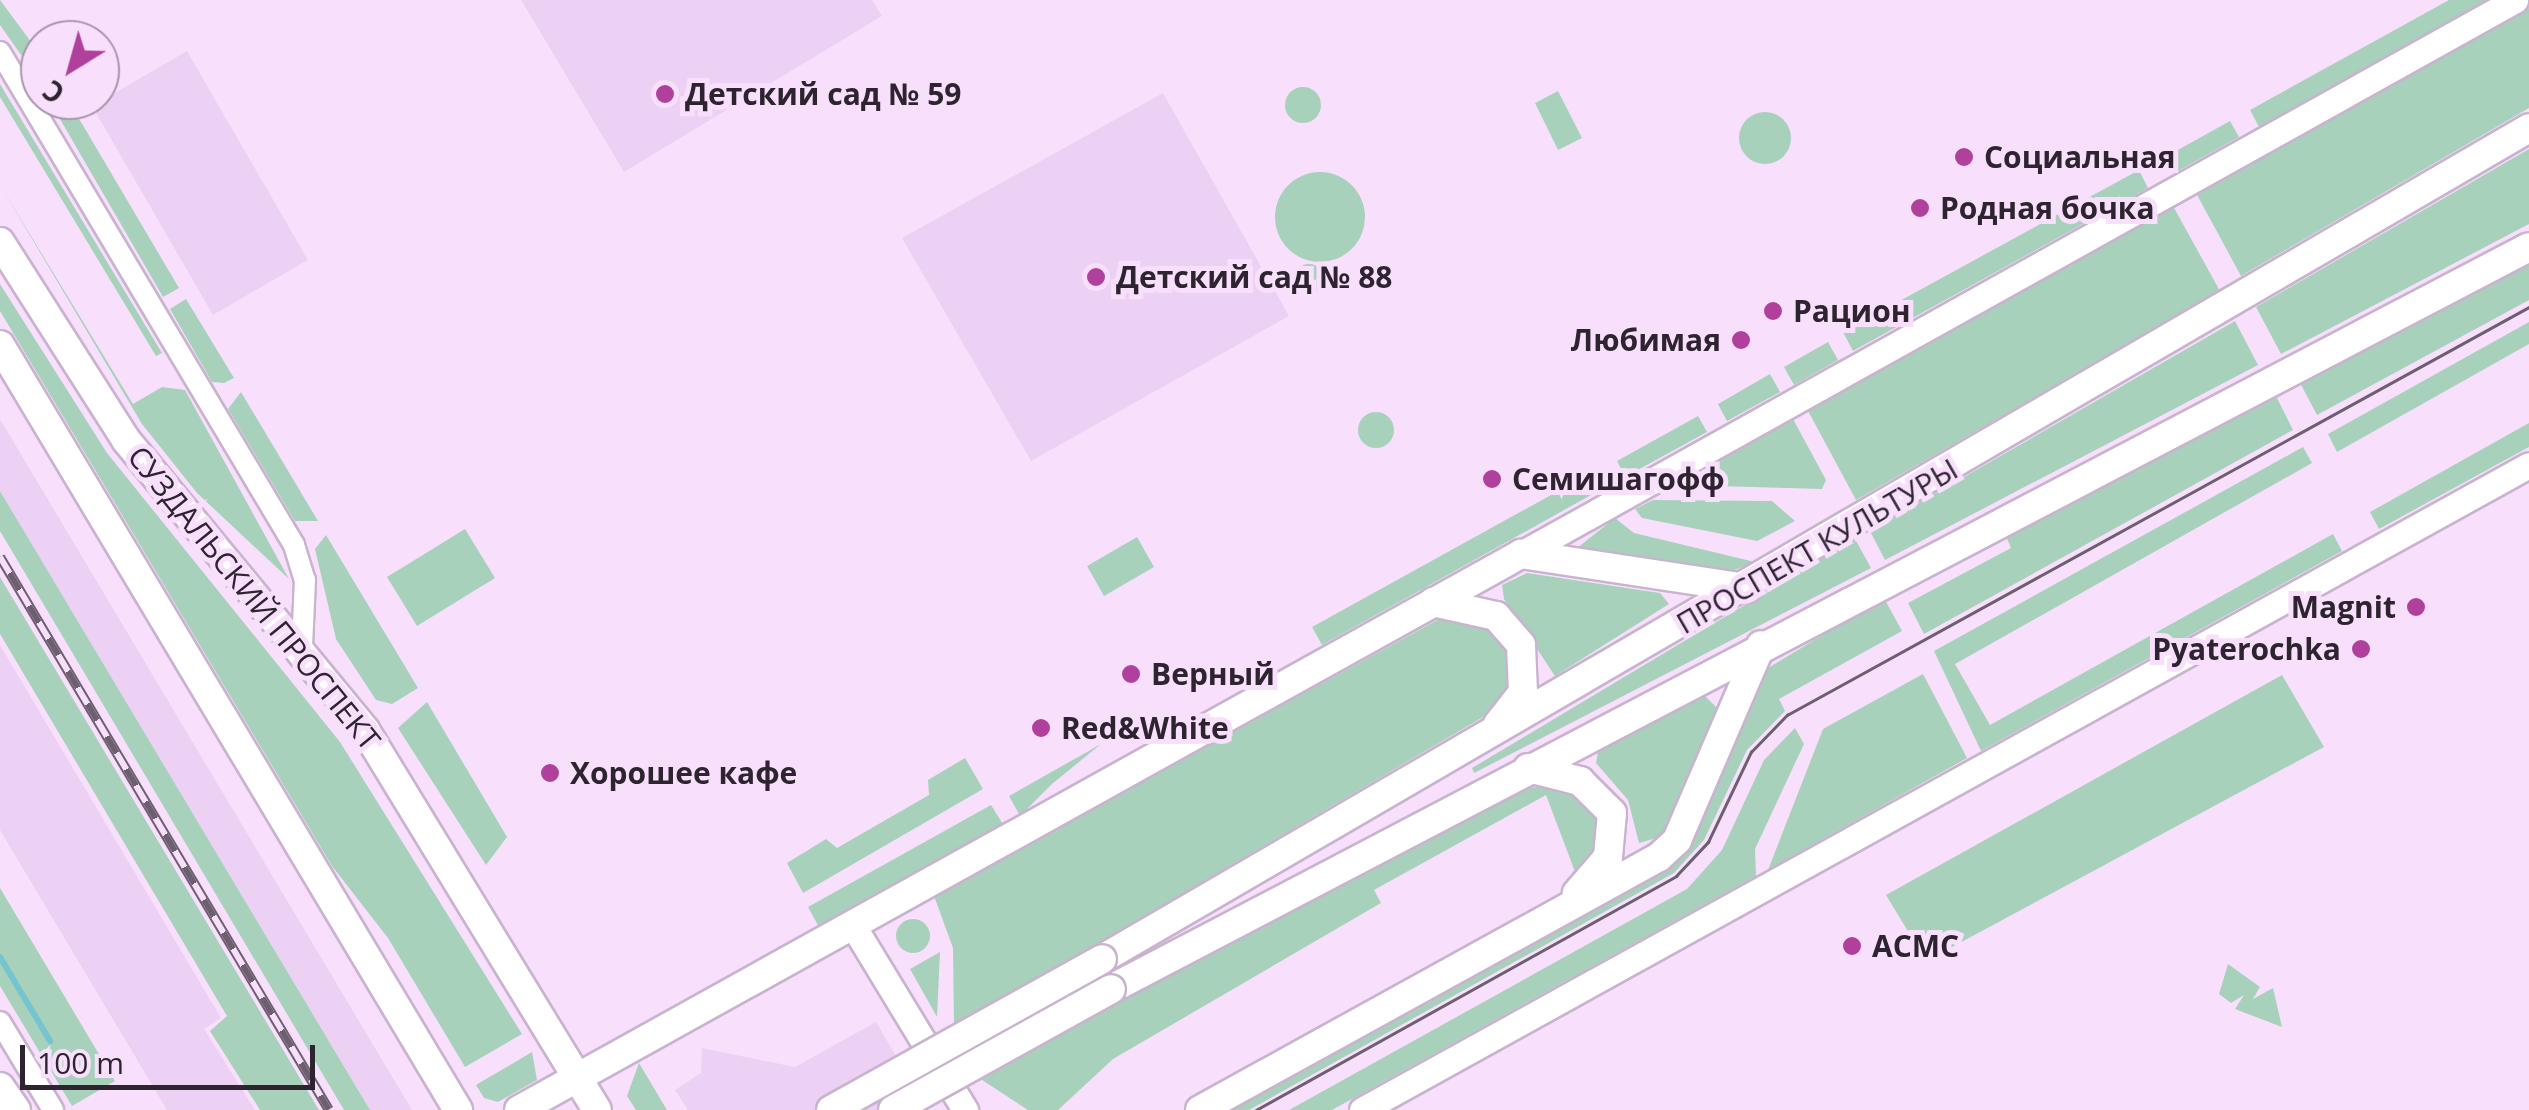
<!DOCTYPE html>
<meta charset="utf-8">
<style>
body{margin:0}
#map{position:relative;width:2529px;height:1110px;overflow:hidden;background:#f8e0fd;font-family:"Open Sans",sans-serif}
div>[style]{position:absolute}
.built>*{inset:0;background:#edd1f4}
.green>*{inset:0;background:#a8d1bb}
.round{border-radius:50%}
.stream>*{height:6px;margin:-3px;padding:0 3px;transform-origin:3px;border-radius:3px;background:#76c4cf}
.roads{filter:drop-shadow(2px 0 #c9b3cf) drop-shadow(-2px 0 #c9b3cf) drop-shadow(0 2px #c9b3cf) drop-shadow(0 -2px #c9b3cf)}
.minor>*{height:20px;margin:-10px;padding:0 10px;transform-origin:10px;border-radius:10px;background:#fff}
.tertiary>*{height:25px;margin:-12.5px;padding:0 12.5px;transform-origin:12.5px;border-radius:12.5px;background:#fff}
.secondary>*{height:28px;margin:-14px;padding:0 14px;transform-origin:14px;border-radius:14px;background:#fff}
.tram>*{height:2.5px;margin:-1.25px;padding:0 1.25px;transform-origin:1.25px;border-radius:1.25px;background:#6d5f70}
.rail>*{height:10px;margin-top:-5px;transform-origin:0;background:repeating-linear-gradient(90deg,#f8e0fd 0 19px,#6d5f70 0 38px);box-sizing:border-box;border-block:2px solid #6d5f70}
.bridges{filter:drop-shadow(2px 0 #c9b3cf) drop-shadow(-2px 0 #c9b3cf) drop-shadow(0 2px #c9b3cf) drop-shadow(0 -2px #c9b3cf)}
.secondary-bridge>*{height:28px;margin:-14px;padding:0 14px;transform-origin:14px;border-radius:14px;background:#fff}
.dots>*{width:28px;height:28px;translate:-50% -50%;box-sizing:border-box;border:5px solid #f8e0fd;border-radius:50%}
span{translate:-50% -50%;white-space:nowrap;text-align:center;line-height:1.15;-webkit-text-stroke:10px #f8e0fd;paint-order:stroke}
.poi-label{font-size:30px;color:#2d242f;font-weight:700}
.left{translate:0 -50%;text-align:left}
.right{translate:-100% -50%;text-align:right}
.street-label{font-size:30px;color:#2d242f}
.north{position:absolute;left:20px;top:20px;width:100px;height:100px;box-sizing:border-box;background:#f8e0fd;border:2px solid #a795ab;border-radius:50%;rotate:217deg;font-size:28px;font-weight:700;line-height:40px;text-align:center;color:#2d242f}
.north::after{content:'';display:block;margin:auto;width:35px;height:45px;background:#b1409c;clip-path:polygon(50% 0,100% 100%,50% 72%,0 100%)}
.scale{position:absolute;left:20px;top:1045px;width:295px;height:45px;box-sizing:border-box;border:5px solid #2d242f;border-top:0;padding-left:12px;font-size:30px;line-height:35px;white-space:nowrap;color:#2d242f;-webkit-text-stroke:8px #f8e0fd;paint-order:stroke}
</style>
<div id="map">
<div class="built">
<div style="clip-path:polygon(521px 0,872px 0,882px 16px,624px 172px)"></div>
<div style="clip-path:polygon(187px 51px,308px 260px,213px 315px,92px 106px)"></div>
<div style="clip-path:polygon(1163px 93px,1289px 316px,1031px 461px,902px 238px)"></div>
<div style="clip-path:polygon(0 419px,412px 1110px,370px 1110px,0 491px)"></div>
<div style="clip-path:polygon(0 645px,221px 1018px,204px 1029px,255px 1110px,167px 1110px,0 830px)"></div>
<div style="clip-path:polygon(876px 1022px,928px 1110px,688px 1110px,675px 1090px,701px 1073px,702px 1048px,795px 1067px)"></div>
</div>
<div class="green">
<div style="clip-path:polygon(0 0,40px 54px,40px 82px,0 25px)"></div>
<div style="clip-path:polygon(2449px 0,2487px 0,2259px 127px,2250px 110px)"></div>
<div style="clip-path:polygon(2529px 8px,2529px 108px,2241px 276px,2196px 193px)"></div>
<div style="clip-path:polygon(0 84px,162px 353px,156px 356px,0 97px)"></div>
<div class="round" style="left:1285px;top:87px;width:36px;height:36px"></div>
<div style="clip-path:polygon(1558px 91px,1582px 138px,1558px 150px,1535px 103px)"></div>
<div style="clip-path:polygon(49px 100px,68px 100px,179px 288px,163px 297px)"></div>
<div class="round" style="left:1739px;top:112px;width:52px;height:52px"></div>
<div style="clip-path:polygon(2230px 121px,2239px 137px,2176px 172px,2167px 156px)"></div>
<div style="clip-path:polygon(2529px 149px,2529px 224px,2281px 354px,2256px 307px)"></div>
<div style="clip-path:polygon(2139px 170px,2148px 188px,1853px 351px,1843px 332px)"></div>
<div class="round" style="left:1275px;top:172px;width:90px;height:90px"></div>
<div style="clip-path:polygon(0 185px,133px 404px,162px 387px,185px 390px,289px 579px,197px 493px,142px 424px)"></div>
<div style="clip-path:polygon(2173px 206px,2220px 291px,1856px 500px,1807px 409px)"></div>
<div style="clip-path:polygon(2529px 263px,2529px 300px,2317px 415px,2300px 383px)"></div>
<div class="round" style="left:1294px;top:264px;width:30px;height:30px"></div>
<div style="clip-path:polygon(0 284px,107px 453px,340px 742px,522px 1034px,465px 1067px,388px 938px,332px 866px,0 311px)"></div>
<div style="clip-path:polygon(186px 299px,234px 378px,224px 383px,212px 382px,170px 309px)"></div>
<div style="clip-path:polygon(2235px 321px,2258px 365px,1885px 560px,1870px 531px)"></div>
<div style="clip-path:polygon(2529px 322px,2529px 344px,2337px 452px,2328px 434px)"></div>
<div style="clip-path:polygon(1828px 342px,1838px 360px,1794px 385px,1784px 367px)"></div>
<div style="clip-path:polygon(1770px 374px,1780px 392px,1727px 421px,1718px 404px)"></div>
<div style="clip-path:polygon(241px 392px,318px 521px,295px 521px,228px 409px)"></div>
<div style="clip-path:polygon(2275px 394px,2293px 430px,1924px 634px,1908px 603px,2011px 548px,2006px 536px)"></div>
<div class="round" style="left:1358px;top:412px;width:36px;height:36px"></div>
<div style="clip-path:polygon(1698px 416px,1707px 432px,1625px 477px,1617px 461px)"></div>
<div style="clip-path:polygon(1793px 419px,1826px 480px,1822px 489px,1677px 485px)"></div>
<div style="clip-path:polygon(2529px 423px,2529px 447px,2379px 529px,2370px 512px)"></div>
<div style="clip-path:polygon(2303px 447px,2312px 463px,1955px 664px,1990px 725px,2333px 534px,2342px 551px,1981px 751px,1934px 651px)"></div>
<div style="clip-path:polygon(1600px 468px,1609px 485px,1322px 645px,1312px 627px)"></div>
<div style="clip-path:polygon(0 491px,370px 1110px,344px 1110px,0 531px)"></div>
<div style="clip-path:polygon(1653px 500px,1772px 501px,1795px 521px,1757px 541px,1642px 518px,1635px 509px)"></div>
<div style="clip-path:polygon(1615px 518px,1634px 533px,1755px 562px,1724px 574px,1577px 548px)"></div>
<div style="clip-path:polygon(465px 529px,495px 578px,417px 626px,387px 577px)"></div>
<div style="clip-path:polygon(326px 535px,418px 688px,392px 704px,376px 700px,336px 639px,315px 549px)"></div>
<div style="clip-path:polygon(1137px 537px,1154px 567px,1104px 596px,1087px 566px)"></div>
<div style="clip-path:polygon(1855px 539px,1871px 568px,1474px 773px,1472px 768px)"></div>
<div style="clip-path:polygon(1527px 573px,1660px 593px,1669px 604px,1555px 676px,1504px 599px,1502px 585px)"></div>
<div style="clip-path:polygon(0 577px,88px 724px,319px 1110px,260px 1110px,210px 1031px,227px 1016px,0 634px)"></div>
<div style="clip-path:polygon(1884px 598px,1902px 631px,1779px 699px,1785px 711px,1747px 750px,1704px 840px,1674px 873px,1249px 1110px,1229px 1110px,1671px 866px,1768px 668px)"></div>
<div style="clip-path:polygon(1443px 617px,1483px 620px,1508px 650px,1511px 679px,1495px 710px,954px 1028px,953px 948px,934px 896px)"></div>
<div style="clip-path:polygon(1923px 674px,1967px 758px,1768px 870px,1823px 729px)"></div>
<div style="clip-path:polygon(2282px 675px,2324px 747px,1926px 961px,1886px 895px)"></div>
<div style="clip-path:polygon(1704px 695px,1720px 711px,1667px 835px,1639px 843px,1628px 800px,1596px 763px,1599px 747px)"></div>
<div style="clip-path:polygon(427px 702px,507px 837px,486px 865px,398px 728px)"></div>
<div style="clip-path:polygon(1795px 728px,1804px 744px,1755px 849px,1756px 876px,1332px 1110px,1289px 1110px,1687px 889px,1722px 850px,1764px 760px)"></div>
<div style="clip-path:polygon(1101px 744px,1052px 784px,1020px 816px,1009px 796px)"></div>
<div style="clip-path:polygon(965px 758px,983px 789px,803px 893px,787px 863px,826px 839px,837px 848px,929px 795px,928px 780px)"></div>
<div style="clip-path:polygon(1548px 786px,1581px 793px,1601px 816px,1602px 852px,1577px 877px,1546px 795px,1374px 890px,1381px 903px,1113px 1059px,1058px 1110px,1028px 1110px,979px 1078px,1166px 969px,1527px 788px)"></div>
<div style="clip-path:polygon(991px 805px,1004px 826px,820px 929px,808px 907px)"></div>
<div style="clip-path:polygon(0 888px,115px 1081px,72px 1106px,0 986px)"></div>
<div class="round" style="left:896px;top:919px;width:34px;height:34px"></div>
<div style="clip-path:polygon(940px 952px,937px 1017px,910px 969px)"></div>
<div style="clip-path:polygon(2228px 964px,2260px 987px,2253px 999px,2273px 988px,2282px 1027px,2235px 1009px,2244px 995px,2231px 1003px,2219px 994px)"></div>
<div style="clip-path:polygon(532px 1052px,537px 1080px,498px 1102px,484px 1098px,476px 1085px)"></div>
<div style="clip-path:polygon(639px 1063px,667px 1110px,636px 1110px,627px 1096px)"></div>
</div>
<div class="stream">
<div style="left:0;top:957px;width:98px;rotate:59.2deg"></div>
</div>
<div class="roads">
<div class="minor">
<div style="left:0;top:52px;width:574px;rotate:59.19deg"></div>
<div style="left:294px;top:545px;width:37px;rotate:73deg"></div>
<div style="left:305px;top:580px;width:67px;rotate:92.6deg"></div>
<div style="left:0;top:1022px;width:103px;rotate:58.9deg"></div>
</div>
<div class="tertiary">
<div style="left:1521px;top:554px;width:1138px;rotate:-29.13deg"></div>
<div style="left:852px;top:924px;width:218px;rotate:58.7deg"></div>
<div style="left:1362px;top:1110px;width:1333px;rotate:-28.93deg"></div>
</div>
<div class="secondary">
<div style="left:0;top:242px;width:235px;rotate:57.5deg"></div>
<div style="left:126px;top:440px;width:376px;rotate:50.5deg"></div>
<div style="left:365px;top:730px;width:445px;rotate:58.6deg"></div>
<div style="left:0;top:345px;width:892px;rotate:59.09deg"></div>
<div style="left:1433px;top:602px;width:65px;rotate:12.5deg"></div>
<div style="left:1496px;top:616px;width:38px;rotate:49deg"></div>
<div style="left:1521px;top:645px;width:47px;rotate:87.6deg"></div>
<div style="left:1523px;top:692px;width:41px;rotate:128deg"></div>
<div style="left:1528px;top:768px;width:54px;rotate:14deg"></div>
<div style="left:1580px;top:781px;width:45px;rotate:45deg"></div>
<div style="left:1612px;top:813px;width:44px;rotate:95.2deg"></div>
<div style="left:1608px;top:857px;width:48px;rotate:130.7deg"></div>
<div style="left:1102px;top:959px;width:1651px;rotate:-30.21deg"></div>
<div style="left:1111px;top:989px;width:1600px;rotate:-27.62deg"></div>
<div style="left:0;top:1087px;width:28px;rotate:55deg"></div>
<div style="left:519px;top:1110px;width:1146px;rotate:-29.03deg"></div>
<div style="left:1521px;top:554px;width:229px;rotate:8.6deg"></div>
<div style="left:1200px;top:1110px;width:524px;rotate:-28.86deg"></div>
<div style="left:1659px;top:857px;width:25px;rotate:-43deg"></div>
<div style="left:1677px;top:840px;width:212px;rotate:-66.7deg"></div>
</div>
</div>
<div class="tram">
<div style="left:1256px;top:1110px;width:481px;rotate:-29.1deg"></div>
<div style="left:1676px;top:876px;width:47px;rotate:-46.7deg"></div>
<div style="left:1708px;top:842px;width:100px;rotate:-64.5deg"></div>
<div style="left:1751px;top:752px;width:52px;rotate:-45.8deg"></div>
<div style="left:1787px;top:715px;width:847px;rotate:-28.8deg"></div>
</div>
<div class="rail">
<div style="left:0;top:557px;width:643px;rotate:59.25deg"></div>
</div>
<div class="bridges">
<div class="secondary-bridge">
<div style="left:831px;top:1110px;width:310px;rotate:-29.1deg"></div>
<div style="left:893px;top:1110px;width:249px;rotate:-29deg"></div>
</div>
</div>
<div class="dots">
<div style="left:665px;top:94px;background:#b1409c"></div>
<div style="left:1964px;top:157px;background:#b1409c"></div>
<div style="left:1920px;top:208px;background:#b1409c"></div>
<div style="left:1096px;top:277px;background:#b1409c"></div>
<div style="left:1773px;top:311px;background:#b1409c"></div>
<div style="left:1741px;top:340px;background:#b1409c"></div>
<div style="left:1492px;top:479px;background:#b1409c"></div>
<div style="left:2416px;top:607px;background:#b1409c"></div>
<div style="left:2361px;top:649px;background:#b1409c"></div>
<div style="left:1131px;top:674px;background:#b1409c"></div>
<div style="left:1041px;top:728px;background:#b1409c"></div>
<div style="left:550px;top:773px;background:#b1409c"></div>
<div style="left:1852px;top:946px;background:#b1409c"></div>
</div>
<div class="poi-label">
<span class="left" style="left:685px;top:94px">Детский сад № 59</span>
<span class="left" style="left:1984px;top:157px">Социальная</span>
<span class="left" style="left:1940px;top:208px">Родная бочка</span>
<span class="left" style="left:1116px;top:277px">Детский сад № 88</span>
<span class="left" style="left:1793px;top:311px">Рацион</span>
<span class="right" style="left:1721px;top:340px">Любимая</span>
<span class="left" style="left:1512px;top:479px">Семишагофф</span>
<span class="right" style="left:2396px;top:607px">Magnit</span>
<span class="right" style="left:2341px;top:649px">Pyaterochka</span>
<span class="left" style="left:1151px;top:674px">Верный</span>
<span class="left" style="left:1061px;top:728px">Red&amp;White</span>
<span class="left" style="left:570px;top:773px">Хорошее кафе</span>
<span class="left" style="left:1872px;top:946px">АСМС</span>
</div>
<div class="street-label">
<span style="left:1817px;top:546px;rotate:-30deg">ПРОСПЕКТ КУЛЬТУРЫ</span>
<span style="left:254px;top:598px;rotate:51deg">СУЗДАЛЬСКИЙ ПРОСПЕКТ</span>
</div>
<div class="north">С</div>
<div class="scale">100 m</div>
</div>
